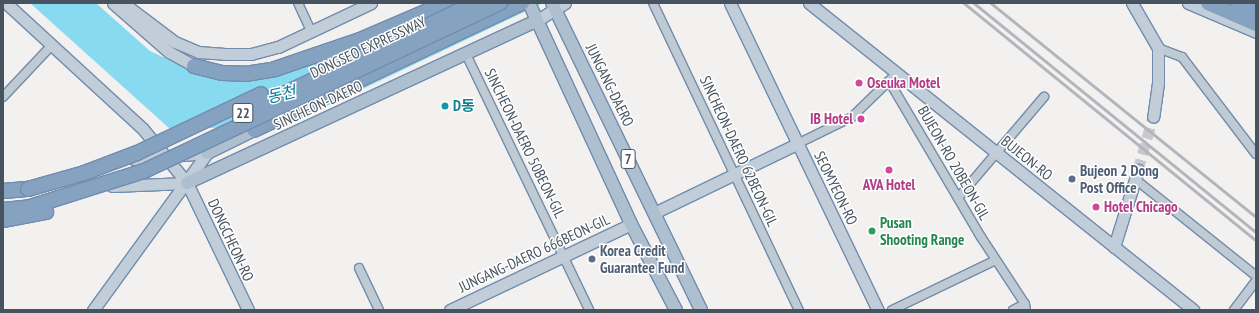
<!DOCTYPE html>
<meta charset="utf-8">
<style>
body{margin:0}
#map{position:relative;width:1259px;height:313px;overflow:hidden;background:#f3f0f0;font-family:"PT Sans Narrow","Noto Sans KR",sans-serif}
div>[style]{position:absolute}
.water>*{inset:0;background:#88daf1}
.secondary-tunnel>*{height:11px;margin-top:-5.5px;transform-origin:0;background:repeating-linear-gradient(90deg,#c8c9cc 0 11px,transparent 0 16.5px)}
.roads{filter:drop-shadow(1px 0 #718dad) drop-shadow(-1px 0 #718dad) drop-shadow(0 1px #718dad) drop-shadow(0 -1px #718dad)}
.street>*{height:8px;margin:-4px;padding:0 4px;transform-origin:4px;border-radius:4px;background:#c0cad3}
.secondary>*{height:11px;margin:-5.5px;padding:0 5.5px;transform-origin:5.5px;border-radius:5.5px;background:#c2cdda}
.primary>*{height:12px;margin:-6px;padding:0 6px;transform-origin:6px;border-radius:6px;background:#aebfd0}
.highway>*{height:14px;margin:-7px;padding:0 7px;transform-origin:7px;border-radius:7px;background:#85a2c1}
.rail>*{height:2.5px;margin:-1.25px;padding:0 1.25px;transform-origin:1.25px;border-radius:1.25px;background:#b2b5bb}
.bridges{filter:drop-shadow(1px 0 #718dad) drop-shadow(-1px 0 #718dad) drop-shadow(0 1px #718dad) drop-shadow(0 -1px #718dad)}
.highway-bridge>*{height:14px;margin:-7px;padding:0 7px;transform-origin:7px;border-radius:7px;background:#85a2c1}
.dots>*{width:11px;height:11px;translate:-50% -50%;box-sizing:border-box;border:2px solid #fff;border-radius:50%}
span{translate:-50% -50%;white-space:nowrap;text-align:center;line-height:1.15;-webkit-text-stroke:3px #fff;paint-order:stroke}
.shield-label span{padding:1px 3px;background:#fff;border:1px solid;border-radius:3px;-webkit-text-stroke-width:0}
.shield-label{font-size:14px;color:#47535f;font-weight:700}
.street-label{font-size:15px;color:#47535f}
.hotel-label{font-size:15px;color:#b23c85;font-weight:700}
.left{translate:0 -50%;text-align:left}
.right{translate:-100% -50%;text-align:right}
.culture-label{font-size:15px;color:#0d838f;font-weight:700}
.service-label{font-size:15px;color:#4e5e75;font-weight:700}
.leisure-label{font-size:15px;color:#27864d;font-weight:700}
.water-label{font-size:16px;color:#067b9c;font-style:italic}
.frame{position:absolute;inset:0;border:4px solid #47535f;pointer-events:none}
</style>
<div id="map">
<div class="water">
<div style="clip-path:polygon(30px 3px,96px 3px,150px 51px,186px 68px,239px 79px,446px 3px,543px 3px,285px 126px,170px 129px)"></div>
</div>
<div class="secondary-tunnel">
<div style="left:1138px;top:170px;width:55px;rotate:-74.2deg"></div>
</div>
<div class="roads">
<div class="street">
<div style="left:298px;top:3px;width:31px;rotate:65deg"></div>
<div style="left:653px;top:3px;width:340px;rotate:64.6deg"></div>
<div style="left:1158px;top:48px;width:26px;rotate:21deg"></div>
<div style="left:1182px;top:57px;width:122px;rotate:52.7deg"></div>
<div style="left:466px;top:54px;width:284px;rotate:64.3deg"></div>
<div style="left:889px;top:81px;width:181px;rotate:59.5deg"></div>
<div style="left:981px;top:237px;width:80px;rotate:56.7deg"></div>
<div style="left:1025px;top:304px;width:6px;rotate:81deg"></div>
<div style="left:3px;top:97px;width:70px;rotate:-46.7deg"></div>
<div style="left:797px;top:144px;width:61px;rotate:-26.1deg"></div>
<div style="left:852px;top:117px;width:56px;rotate:-44.3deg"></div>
<div style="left:1135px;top:179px;width:155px;rotate:38.7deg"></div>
<div style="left:958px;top:198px;width:133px;rotate:-49.6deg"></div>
<div style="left:359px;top:268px;width:47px;rotate:64.5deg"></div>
<div style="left:892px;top:310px;width:115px;rotate:-25.7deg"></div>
<div style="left:1013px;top:310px;width:13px;rotate:-27deg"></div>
<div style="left:1234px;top:310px;width:36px;rotate:-53deg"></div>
</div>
<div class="secondary">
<div style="left:6px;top:3px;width:186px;rotate:42.6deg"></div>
<div style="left:143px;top:129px;width:70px;rotate:50.8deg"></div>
<div style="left:187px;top:183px;width:141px;rotate:64.3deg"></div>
<div style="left:113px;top:3px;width:74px;rotate:41.2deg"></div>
<div style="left:169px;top:52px;width:29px;rotate:29deg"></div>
<div style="left:123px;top:3px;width:65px;rotate:36.9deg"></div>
<div style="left:175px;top:42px;width:25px;rotate:23deg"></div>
<div style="left:198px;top:52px;width:27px;rotate:4deg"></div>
<div style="left:225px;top:54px;width:26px"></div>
<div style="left:251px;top:54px;width:28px;rotate:-15deg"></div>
<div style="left:278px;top:47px;width:103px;rotate:-25.3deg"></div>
<div style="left:730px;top:3px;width:341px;rotate:64.3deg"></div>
<div style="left:809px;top:3px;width:492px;rotate:38.6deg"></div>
<div style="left:1132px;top:3px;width:52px;rotate:60deg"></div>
<div style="left:1158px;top:48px;width:35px;rotate:90deg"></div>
<div style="left:1158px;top:83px;width:34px;rotate:98deg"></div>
<div style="left:1188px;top:3px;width:74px;rotate:23.1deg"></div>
<div style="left:536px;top:21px;width:34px;rotate:-32deg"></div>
<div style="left:134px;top:159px;width:73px;rotate:-4.7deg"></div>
<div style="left:112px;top:186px;width:75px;rotate:-2.3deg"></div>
<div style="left:654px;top:213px;width:159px;rotate:-25.8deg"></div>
<div style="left:1114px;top:247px;width:81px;rotate:-72.7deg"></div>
<div style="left:93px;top:310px;width:194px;rotate:-54deg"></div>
<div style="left:450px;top:310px;width:200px;rotate:-25.4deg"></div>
</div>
<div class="primary">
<div style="left:529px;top:3px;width:243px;rotate:65.2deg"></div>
<div style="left:631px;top:224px;width:97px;rotate:62.4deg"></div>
<div style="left:552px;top:3px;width:341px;rotate:64.1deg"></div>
<div style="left:207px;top:153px;width:52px;rotate:-26.1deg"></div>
<div style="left:187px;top:183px;width:385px;rotate:-24.9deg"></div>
</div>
<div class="highway">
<div style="left:1208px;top:3px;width:52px;rotate:23.6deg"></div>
<div style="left:1238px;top:3px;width:20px;rotate:24deg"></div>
<div style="left:194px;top:66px;width:29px;rotate:14deg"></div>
<div style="left:222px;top:73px;width:23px;rotate:2deg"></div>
<div style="left:245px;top:74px;width:30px;rotate:-9deg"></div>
<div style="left:275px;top:69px;width:90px;rotate:-18.8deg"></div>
<div style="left:360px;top:40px;width:94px;rotate:-23.3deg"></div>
<div style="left:254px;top:130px;width:297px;rotate:-25.4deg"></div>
<div style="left:3px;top:191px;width:25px;rotate:-5deg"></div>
</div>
</div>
<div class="rail">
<div style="left:964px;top:3px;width:376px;rotate:39.1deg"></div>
<div style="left:974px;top:3px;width:363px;rotate:39.1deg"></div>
<div style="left:991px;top:3px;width:341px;rotate:38.9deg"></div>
</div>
<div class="bridges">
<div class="highway-bridge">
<div style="left:250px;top:110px;width:249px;rotate:-25.4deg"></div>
<div style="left:28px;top:189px;width:58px;rotate:-15.9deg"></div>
<div style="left:84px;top:173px;width:57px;rotate:-20.7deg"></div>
<div style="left:137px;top:153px;width:137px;rotate:-25.4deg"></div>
<div style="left:3px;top:210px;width:27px;rotate:-6deg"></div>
<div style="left:30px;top:207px;width:120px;rotate:-17.5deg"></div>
<div style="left:144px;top:171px;width:394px;rotate:-25.3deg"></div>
<div style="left:3px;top:220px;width:44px;rotate:-10.5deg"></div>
</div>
</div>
<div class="dots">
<div style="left:859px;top:83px;background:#d1479c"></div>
<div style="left:445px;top:106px;background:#0f9aa8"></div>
<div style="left:861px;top:119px;background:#d1479c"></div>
<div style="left:889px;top:170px;background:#d1479c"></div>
<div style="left:1072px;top:179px;background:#5c6f8a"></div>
<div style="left:1096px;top:207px;background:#d1479c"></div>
<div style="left:872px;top:231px;background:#2e9e5b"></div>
<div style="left:592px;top:259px;background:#5c6f8a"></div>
</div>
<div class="shield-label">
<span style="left:243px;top:113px">22</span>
<span style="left:628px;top:159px">7</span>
</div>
<div class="street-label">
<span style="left:368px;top:47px;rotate:-25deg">DONGSEO EXPRESSWAY</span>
<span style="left:610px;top:85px;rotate:64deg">JUNGANG-DAERO</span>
<span style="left:318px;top:105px;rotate:-25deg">SINCHEON-DAERO</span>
<span style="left:525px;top:143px;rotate:64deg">SINCHEON-DAERO 50BEON-GIL</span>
<span style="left:739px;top:151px;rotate:65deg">SINCHEON-DAERO 62BEON-GIL</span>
<span style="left:1027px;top:158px;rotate:39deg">BUJEON-RO</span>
<span style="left:954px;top:163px;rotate:60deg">BUJEON-RO 20BEON-GIL</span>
<span style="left:836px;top:188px;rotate:64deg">SEOMYEON-RO</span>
<span style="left:231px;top:240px;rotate:65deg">DONGCHEON-RO</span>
<span style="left:534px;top:253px;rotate:-25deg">JUNGANG-DAERO 666BEON-GIL</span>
</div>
<div class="hotel-label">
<span class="left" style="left:867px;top:83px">Oseuka Motel</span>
<span class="right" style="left:853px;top:119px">IB Hotel</span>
<span style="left:889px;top:185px">AVA Hotel</span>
<span class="left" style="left:1104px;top:207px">Hotel Chicago</span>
</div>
<div class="culture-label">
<span class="left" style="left:453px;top:106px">D동</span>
</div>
<div class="service-label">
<span class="left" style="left:1080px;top:179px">Bujeon 2 Dong<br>Post Office</span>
<span class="left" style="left:600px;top:259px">Korea Credit<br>Guarantee Fund</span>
</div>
<div class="leisure-label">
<span class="left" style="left:880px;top:231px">Pusan<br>Shooting Range</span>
</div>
<div class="water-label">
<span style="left:281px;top:94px;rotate:-13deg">동천</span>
</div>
<div class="frame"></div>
</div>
